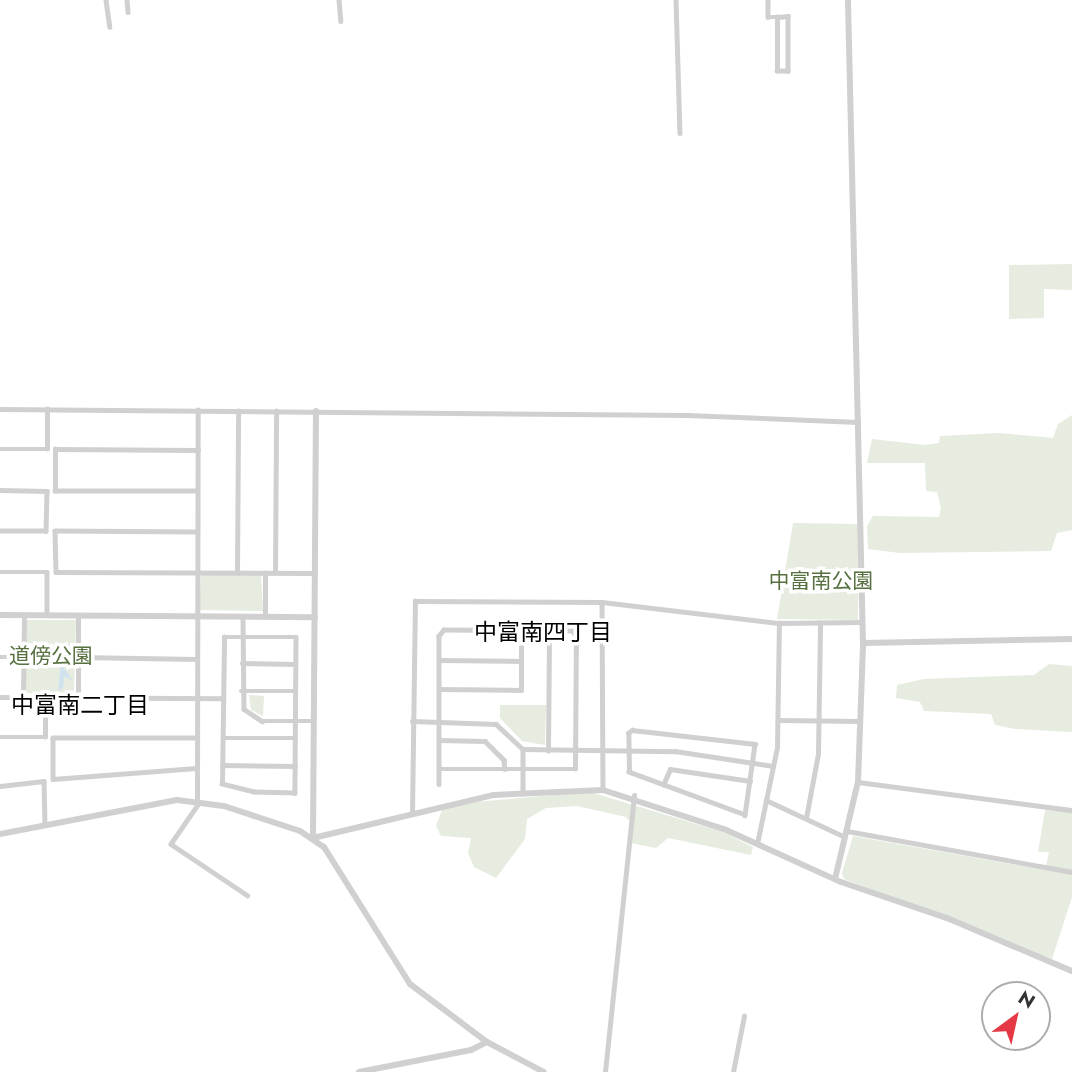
<!DOCTYPE html>
<meta charset="utf-8">
<style>
body{margin:0}
#map{position:relative;width:1072px;height:1072px;overflow:hidden;background:#fff;font-family:Jost,"Noto Sans JP",sans-serif}
div>[style]{position:absolute}
.green>*{inset:0;background:#e6ecdf}
.water>*{inset:0;background:#cfe2ee}
.minor>*{height:4.5px;margin:-2.25px;padding:0 2.25px;transform-origin:2.25px;border-radius:2.25px;background:#d0d0d0}
.tertiary>*{height:6px;margin:-3px;padding:0 3px;transform-origin:3px;border-radius:3px;background:#d0d0d0}
span{translate:-50% -50%;white-space:nowrap;text-align:center;line-height:1.15;-webkit-text-stroke:7px #fff;paint-order:stroke}
.park-label{font-size:21px;color:#56703f}
.neighbourhood-label{font-size:23px;color:#000}
.north{position:absolute;left:981px;top:981px;width:70px;height:70px;box-sizing:border-box;background:#fff;border:2px solid #adadad;border-radius:50%;rotate:33deg;font-size:19px;font-weight:700;line-height:28px;text-align:center;color:#333}
.north::after{content:'';display:block;margin:auto;width:24px;height:32px;background:#e63946;clip-path:polygon(50% 0,100% 100%,50% 72%,0 100%)}
</style>
<div id="map">
<div class="green">
<div style="clip-path:polygon(1072px 264px,1072px 290px,1044px 289px,1044px 318px,1009px 319px,1009px 265px)"></div>
<div style="clip-path:polygon(1072px 415px,1072px 530px,1057px 533px,1051px 551px,900px 553px,868px 549px,867px 526px,873px 516px,939px 517px,941px 508px,937px 492px,926px 491px,925px 463px,867px 463px,872px 439px,925px 445px,939px 443px,940px 436px,999px 433px,1053px 438px,1058px 424px)"></div>
<div style="clip-path:polygon(793px 523px,859px 524px,858px 620px,777px 619px)"></div>
<div style="clip-path:polygon(201px 575px,261px 575px,263px 611px,199px 610px)"></div>
<div style="clip-path:polygon(26px 620px,76px 620px,74px 694px,25px 693px)"></div>
<div style="clip-path:polygon(1049px 664px,1072px 666px,1072px 732px,1015px 729px,995px 725px,991px 714px,924px 711px,920px 702px,896px 698px,897px 685px,924px 679px,1034px 675px)"></div>
<div style="clip-path:polygon(249px 695px,264px 696px,263px 716px,251px 710px)"></div>
<div style="clip-path:polygon(500px 705px,546px 705px,545px 745px,522px 741px,500px 718px)"></div>
<div style="clip-path:polygon(590px 792px,723px 832px,753px 847px,751px 855px,668px 838px,656px 848px,631px 843px,633px 825px,626px 817px,577px 806px,546px 808px,527px 819px,525px 839px,496px 878px,474px 867px,468px 853px,471px 838px,441px 836px,436px 826px,442px 810px,463px 803px)"></div>
<div style="clip-path:polygon(1045px 810px,1072px 812px,1072px 897px,1052px 959px,844px 879px,842px 873px,853px 836px,1045px 870px,1049px 852px,1038px 852px)"></div>
</div>
<div class="water">
<div style="clip-path:polygon(61px 664px,73px 681px,64px 676px,63px 688px,58px 691px)"></div>
</div>
<div class="minor">
<div style="left:106px;top:0;width:27px;rotate:82deg"></div>
<div style="left:127px;top:0;width:12px;rotate:85deg"></div>
<div style="left:339px;top:0;width:21px;rotate:85deg"></div>
<div style="left:676px;top:0;width:133px;rotate:88.3deg"></div>
<div style="left:768px;top:0;width:17px;rotate:90deg"></div>
<div style="left:768px;top:17px;width:9px"></div>
<div style="left:777px;top:17px;width:11px;rotate:-5deg"></div>
<div style="left:788px;top:16px;width:55px;rotate:90deg"></div>
<div style="left:788px;top:71px;width:11px;rotate:180deg"></div>
<div style="left:777px;top:71px;width:54px;rotate:-90deg"></div>
<div style="left:0;top:409px;width:687px;rotate:0.5deg"></div>
<div style="left:687px;top:415px;width:171px;rotate:2.3deg"></div>
<div style="left:0;top:449px;width:47px"></div>
<div style="left:47px;top:449px;width:40px;rotate:-90deg"></div>
<div style="left:0;top:490px;width:47px;rotate:1.2deg"></div>
<div style="left:47px;top:491px;width:40px;rotate:91.4deg"></div>
<div style="left:46px;top:531px;width:46px;rotate:180deg"></div>
<div style="left:197px;top:491px;width:142px;rotate:180deg"></div>
<div style="left:55px;top:491px;width:42px;rotate:-90deg"></div>
<div style="left:55px;top:449px;width:143px;rotate:0.4deg"></div>
<div style="left:197px;top:532px;width:142px;rotate:-179.6deg"></div>
<div style="left:55px;top:531px;width:41px;rotate:88.6deg"></div>
<div style="left:56px;top:572px;width:259px;rotate:0.2deg"></div>
<div style="left:0;top:572px;width:47px"></div>
<div style="left:47px;top:572px;width:43px;rotate:90deg"></div>
<div style="left:237px;top:573px;width:162px;rotate:-89.6deg"></div>
<div style="left:275px;top:573px;width:162px;rotate:-89.6deg"></div>
<div style="left:602px;top:602px;width:188px;rotate:89.7deg"></div>
<div style="left:243px;top:617px;width:92px;rotate:89.4deg"></div>
<div style="left:244px;top:709px;width:22px;rotate:34deg"></div>
<div style="left:262px;top:721px;width:52px"></div>
<div style="left:265px;top:617px;width:44px;rotate:-90deg"></div>
<div style="left:224px;top:637px;width:72px"></div>
<div style="left:296px;top:637px;width:156px;rotate:90.4deg"></div>
<div style="left:295px;top:793px;width:41px;rotate:-178.6deg"></div>
<div style="left:254px;top:792px;width:33px;rotate:-166deg"></div>
<div style="left:222px;top:784px;width:147px;rotate:-89.2deg"></div>
<div style="left:0;top:657px;width:23px"></div>
<div style="left:78px;top:657px;width:119px;rotate:1deg"></div>
<div style="left:439px;top:660px;width:82px;rotate:0.7deg"></div>
<div style="left:242px;top:663px;width:53px;rotate:1.1deg"></div>
<div style="left:439px;top:689px;width:82px;rotate:0.7deg"></div>
<div style="left:521px;top:690px;width:60px;rotate:-90deg"></div>
<div style="left:241px;top:691px;width:54px"></div>
<div style="left:0;top:697px;width:223px;rotate:0.3deg"></div>
<div style="left:23px;top:697px;width:81px;rotate:-89.3deg"></div>
<div style="left:78px;top:697px;width:81px;rotate:-90deg"></div>
<div style="left:778px;top:720px;width:82px;rotate:0.7deg"></div>
<div style="left:412px;top:721px;width:84px;rotate:2deg"></div>
<div style="left:496px;top:724px;width:37px;rotate:43deg"></div>
<div style="left:523px;top:749px;width:43px;rotate:90deg"></div>
<div style="left:632px;top:730px;width:124px;rotate:6.5deg"></div>
<div style="left:755px;top:744px;width:72px;rotate:98deg"></div>
<div style="left:745px;top:815px;width:124px;rotate:-159.7deg"></div>
<div style="left:629px;top:772px;width:39px;rotate:-91deg"></div>
<div style="left:628px;top:733px;width:5px;rotate:-37deg"></div>
<div style="left:0;top:737px;width:45px"></div>
<div style="left:45px;top:737px;width:40px;rotate:-90deg"></div>
<div style="left:196px;top:738px;width:143px;rotate:180deg"></div>
<div style="left:53px;top:738px;width:41px;rotate:90deg"></div>
<div style="left:53px;top:779px;width:143px;rotate:-4.4deg"></div>
<div style="left:223px;top:738px;width:71px"></div>
<div style="left:439px;top:740px;width:46px;rotate:1.2deg"></div>
<div style="left:485px;top:741px;width:27px;rotate:45deg"></div>
<div style="left:504px;top:760px;width:9px;rotate:84deg"></div>
<div style="left:523px;top:749px;width:152px;rotate:0.8deg"></div>
<div style="left:675px;top:751px;width:99px;rotate:8.7deg"></div>
<div style="left:548px;top:751px;width:120px;rotate:-89.5deg"></div>
<div style="left:222px;top:765px;width:73px;rotate:0.8deg"></div>
<div style="left:439px;top:769px;width:136px"></div>
<div style="left:575px;top:769px;width:133px;rotate:-89.6deg"></div>
<div style="left:576px;top:636px;width:6px;rotate:-129deg"></div>
<div style="left:572px;top:631px;width:128px;rotate:-179.6deg"></div>
<div style="left:444px;top:630px;width:8px;rotate:130deg"></div>
<div style="left:439px;top:636px;width:148px;rotate:90deg"></div>
<div style="left:858px;top:782px;width:216px;rotate:7.5deg"></div>
<div style="left:663px;top:785px;width:17px;rotate:-66deg"></div>
<div style="left:670px;top:769px;width:81px;rotate:8.5deg"></div>
<div style="left:0;top:786px;width:44px;rotate:-6.5deg"></div>
<div style="left:44px;top:781px;width:44px;rotate:88.7deg"></div>
<div style="left:197px;top:800px;width:390px;rotate:-89.9deg"></div>
<div style="left:766px;top:800px;width:87px;rotate:25.1deg"></div>
<div style="left:200px;top:802px;width:51px;rotate:124.6deg"></div>
<div style="left:171px;top:844px;width:92px;rotate:33.9deg"></div>
<div style="left:412px;top:813px;width:212px;rotate:-89.2deg"></div>
<div style="left:415px;top:601px;width:187px;rotate:0.3deg"></div>
<div style="left:602px;top:602px;width:178px;rotate:6.8deg"></div>
<div style="left:779px;top:623px;width:83px;rotate:-0.7deg"></div>
<div style="left:806px;top:818px;width:65px;rotate:-79.4deg"></div>
<div style="left:818px;top:754px;width:131px;rotate:-89.1deg"></div>
<div style="left:847px;top:831px;width:229px;rotate:10.3deg"></div>
<div style="left:757px;top:844px;width:99px;rotate:-78.3deg"></div>
<div style="left:777px;top:747px;width:124px;rotate:-89.1deg"></div>
<div style="left:605px;top:1072px;width:278px;rotate:-84deg"></div>
<div style="left:733px;top:1072px;width:57px;rotate:-78.9deg"></div>
</div>
<div class="tertiary">
<div style="left:0;top:615px;width:315px;rotate:0.4deg"></div>
<div style="left:863px;top:643px;width:209px;rotate:-1.1deg"></div>
<div style="left:0;top:834px;width:180px;rotate:-10.9deg"></div>
<div style="left:177px;top:800px;width:47px;rotate:7.3deg"></div>
<div style="left:224px;top:806px;width:80px;rotate:18.2deg"></div>
<div style="left:300px;top:831px;width:29px;rotate:34deg"></div>
<div style="left:324px;top:847px;width:162px;rotate:57.9deg"></div>
<div style="left:410px;top:984px;width:96px;rotate:37deg"></div>
<div style="left:487px;top:1042px;width:64px;rotate:27.8deg"></div>
<div style="left:313px;top:838px;width:186px;rotate:-13.4deg"></div>
<div style="left:494px;top:795px;width:109px;rotate:-2.6deg"></div>
<div style="left:603px;top:790px;width:127px;rotate:17.9deg"></div>
<div style="left:724px;top:829px;width:128px;rotate:24.4deg"></div>
<div style="left:841px;top:882px;width:112px;rotate:18.8deg"></div>
<div style="left:947px;top:918px;width:136px;rotate:23deg"></div>
<div style="left:313px;top:838px;width:427px;rotate:-89.6deg"></div>
<div style="left:835px;top:879px;width:100px;rotate:-76.7deg"></div>
<div style="left:858px;top:782px;width:139px;rotate:-87.9deg"></div>
<div style="left:863px;top:643px;width:643px;rotate:-91.34deg"></div>
<div style="left:359px;top:1072px;width:114px;rotate:-11.1deg"></div>
<div style="left:471px;top:1050px;width:18px;rotate:-27deg"></div>
</div>
<div class="park-label">
<span style="left:821px;top:581px">中富南公園</span>
<span style="left:51px;top:656px">道傍公園</span>
</div>
<div class="neighbourhood-label">
<span style="left:543px;top:632px">中富南四丁目</span>
<span style="left:80px;top:705px">中富南二丁目</span>
</div>
<div class="north">N</div>
</div>
